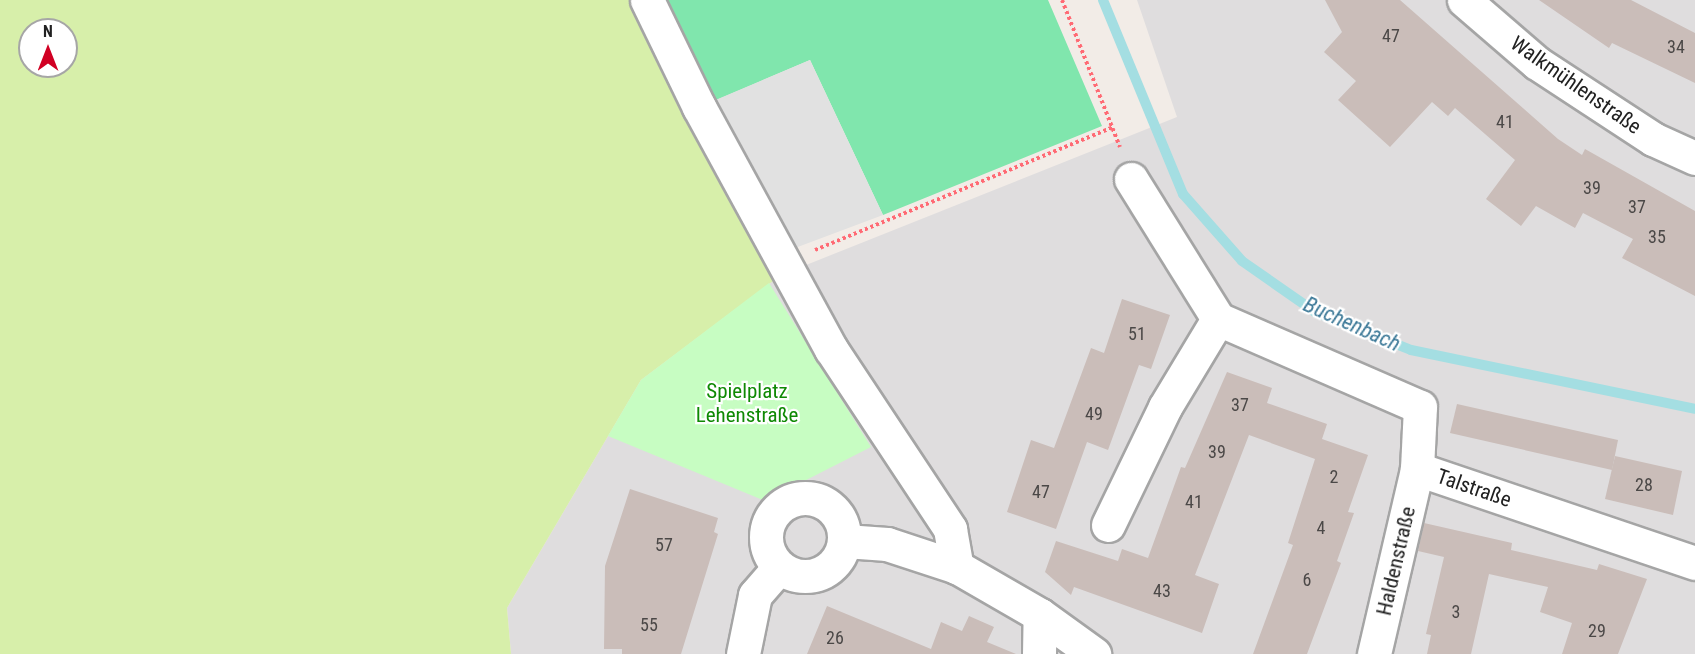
<!DOCTYPE html>
<meta charset="utf-8">
<style>
body{margin:0}
#map{position:relative;width:1695px;height:654px;overflow:hidden;background:#f2ece7;font-family:"Roboto Condensed",sans-serif}
div>[style]{position:absolute}
.residential>*{inset:0;background:#dfddde}
.grass>*{inset:0;background:#d7efaa}
.park>*{inset:0;background:#c7fdc2}
.pitch>*{inset:0;background:#80e6ad}
.parking>*{inset:0;background:#e1e1e1}
.stream>*{height:10px;margin:-5px;padding:0 5px;transform-origin:5px;border-radius:5px;background:#a4dee2}
.building>*{inset:0;background:#cabdb9}
.path>*{height:4px;margin-top:-2px;transform-origin:0;background:repeating-linear-gradient(90deg,#ff6a74 0 3px,transparent 0 6px)}
.roads{filter:drop-shadow(2px 0 #a5a5a5) drop-shadow(-2px 0 #a5a5a5) drop-shadow(0 2px #a5a5a5) drop-shadow(0 -2px #a5a5a5)}
.minor>*{height:33px;margin:-16.5px;padding:0 16.5px;transform-origin:16.5px;border-radius:16.5px;background:#fff}
.minor>.ring{margin:-16.5px;padding:0;box-sizing:content-box;background:none;border:33px solid #fff;border-radius:50%}
span{translate:-50% -50%;white-space:nowrap;text-align:center;line-height:1.15;-webkit-text-stroke:4.5px #fff;paint-order:stroke}
.number-label{font-size:18px;color:#4b4847}
.number-label span{-webkit-text-stroke-width:0}
.street-label{font-size:21px;color:#212121}
.park-label{font-size:21px;color:#0f8904}
.water-label{font-size:22px;color:#3b7897;font-style:italic}
.north{position:absolute;left:18px;top:18px;width:60px;height:60px;box-sizing:border-box;background:#fff;border:2px solid #a6a6a6;border-radius:50%;rotate:0deg;font-size:16px;font-weight:700;line-height:24px;text-align:center;color:#212121}
.north::after{content:'';display:block;margin:auto;width:21px;height:27px;background:#d10023;clip-path:polygon(50% 0,100% 100%,50% 72%,0 100%)}
</style>
<div id="map">
<div class="residential">
<div style="clip-path:polygon(1137px 0,1695px 0,1695px 654px,511px 654px,507px 608px,641px 380px,781px 275px,1177px 117px)"></div>
</div>
<div class="grass">
<div style="clip-path:polygon(evenodd,0 0,636px 0,781px 275px,641px 380px,507px 608px,511px 654px,0 654px,0 0,30px 30px,66px 30px,66px 66px,30px 66px,30px 30px)"></div>
</div>
<div class="park">
<div style="clip-path:polygon(769px 283px,871px 447px,765px 501px,608px 436px,641px 380px)"></div>
</div>
<div class="pitch">
<div style="clip-path:polygon(661px 0,1048px 0,1102px 126px,883px 215px,810px 60px,714px 101px)"></div>
</div>
<div class="parking">
<div style="clip-path:polygon(810px 60px,883px 215px,779px 254px,699px 107px)"></div>
</div>
<div class="stream">
<div style="left:1103px;top:0;width:210px;rotate:67.6deg"></div>
<div style="left:1183px;top:194px;width:89px;rotate:48.6deg"></div>
<div style="left:1242px;top:261px;width:89px;rotate:34.9deg"></div>
<div style="left:1315px;top:312px;width:103px;rotate:21.6deg"></div>
<div style="left:1411px;top:350px;width:290px;rotate:11.7deg"></div>
</div>
<div class="building">
<div style="clip-path:polygon(1325px 0,1400px 0,1558px 139px,1582px 155px,1585px 149px,1695px 211px,1695px 296px,1622px 258px,1633px 239px,1583px 213px,1575px 228px,1536px 206px,1521px 226px,1486px 199px,1515px 160px,1455px 108px,1448px 116px,1432px 102px,1390px 147px,1338px 100px,1356px 81px,1324px 52px,1342px 32px)"></div>
<div style="clip-path:polygon(1539px 0,1631px 0,1695px 33px,1695px 83px,1612px 43px,1609px 48px)"></div>
<div style="clip-path:polygon(1122px 299px,1170px 315px,1151px 369px,1139px 365px,1108px 450px,1087px 442px,1056px 529px,1007px 512px,1031px 440px,1054px 448px,1091px 348px,1104px 353px)"></div>
<div style="clip-path:polygon(1227px 372px,1272px 388px,1267px 403px,1327px 424px,1322px 439px,1368px 455px,1348px 512px,1354px 513px,1337px 561px,1341px 563px,1307px 654px,1253px 654px,1293px 545px,1288px 543px,1315px 459px,1249px 435px,1195px 575px,1219px 584px,1202px 633px,1074px 587px,1071px 595px,1045px 572px,1056px 541px,1118px 561px,1122px 549px,1148px 558px,1181px 467px,1185px 468px)"></div>
<div style="clip-path:polygon(1457px 404px,1618px 440px,1612px 470px,1450px 433px)"></div>
<div style="clip-path:polygon(1615px 456px,1682px 471px,1673px 515px,1605px 499px)"></div>
<div style="clip-path:polygon(630px 489px,718px 518px,714px 532px,718px 534px,681px 654px,622px 654px,622px 649px,604px 649px,605px 566px)"></div>
<div style="clip-path:polygon(1424px 523px,1512px 543px,1511px 550px,1597px 570px,1599px 564px,1647px 579px,1618px 654px,1562px 654px,1572px 623px,1540px 612px,1548px 587px,1489px 574px,1471px 654px,1427px 654px,1431px 635px,1426px 634px,1444px 557px,1418px 551px)"></div>
<div style="clip-path:polygon(827px 606px,931px 649px,941px 622px,962px 631px,969px 616px,994px 627px,987px 642px,1016px 654px,807px 654px)"></div>
</div>
<div class="path">
<div style="left:1062px;top:0;width:158px;rotate:68.5deg"></div>
<div style="left:815px;top:250px;width:323px;rotate:-22.4deg"></div>
</div>
<div class="roads">
<div class="minor">
<div style="left:647px;top:0;width:119px;rotate:64.1deg"></div>
<div style="left:699px;top:107px;width:276px;rotate:61.4deg"></div>
<div style="left:831px;top:349px;width:216px;rotate:56.5deg"></div>
<div style="left:950px;top:529px;width:39px;rotate:80deg"></div>
<div style="left:1464px;top:0;width:96px;rotate:40.8deg"></div>
<div style="left:1537px;top:63px;width:139px;rotate:33.2deg"></div>
<div style="left:1653px;top:139px;width:46px;rotate:24.3deg"></div>
<div style="left:1131px;top:179px;width:165px;rotate:58.1deg"></div>
<div style="left:1218px;top:319px;width:220px;rotate:23.5deg"></div>
<div style="left:1420px;top:407px;width:62px;rotate:92.8deg"></div>
<div style="left:1417px;top:469px;width:293px;rotate:18.7deg"></div>
<div class="ring" style="left:766px;top:498px;width:45px;height:45px"></div>
<div style="left:1108px;top:525px;width:131px;rotate:-64.2deg"></div>
<div style="left:1165px;top:407px;width:103px;rotate:-58.9deg"></div>
<div style="left:845px;top:541px;width:42px;rotate:4.1deg"></div>
<div style="left:887px;top:544px;width:74px;rotate:18.2deg"></div>
<div style="left:957px;top:567px;width:96px;rotate:30deg"></div>
<div style="left:1040px;top:615px;width:67px;rotate:35.8deg"></div>
<div style="left:743px;top:654px;width:60px;rotate:-78.5deg"></div>
<div style="left:755px;top:595px;width:37px;rotate:-49deg"></div>
<div style="left:1039px;top:654px;width:39px;rotate:-89deg"></div>
<div style="left:1374px;top:654px;width:190px;rotate:-76.9deg"></div>
</div>
</div>
<div class="number-label">
<span style="left:1391px;top:36px">47</span>
<span style="left:1676px;top:47px">34</span>
<span style="left:1505px;top:122px">41</span>
<span style="left:1592px;top:188px">39</span>
<span style="left:1637px;top:207px">37</span>
<span style="left:1657px;top:237px">35</span>
<span style="left:1137px;top:334px">51</span>
<span style="left:1240px;top:405px">37</span>
<span style="left:1094px;top:414px">49</span>
<span style="left:1217px;top:452px">39</span>
<span style="left:1334px;top:477px">2</span>
<span style="left:1644px;top:485px">28</span>
<span style="left:1041px;top:492px">47</span>
<span style="left:1194px;top:502px">41</span>
<span style="left:1321px;top:528px">4</span>
<span style="left:664px;top:545px">57</span>
<span style="left:1307px;top:580px">6</span>
<span style="left:1162px;top:591px">43</span>
<span style="left:1456px;top:612px">3</span>
<span style="left:649px;top:625px">55</span>
<span style="left:1597px;top:631px">29</span>
<span style="left:835px;top:638px">26</span>
</div>
<div class="street-label">
<span style="left:1576px;top:85px;rotate:35deg">Walkmühlenstraße</span>
<span style="left:1474px;top:488px;rotate:19deg">Talstraße</span>
<span style="left:1396px;top:561px;rotate:-77deg">Haldenstraße</span>
</div>
<div class="park-label">
<span style="left:747px;top:403px">Spielplatz<br>Lehenstraße</span>
</div>
<div class="water-label">
<span style="left:1352px;top:324px;rotate:24deg">Buchenbach</span>
</div>
<div class="north">N</div>
</div>
